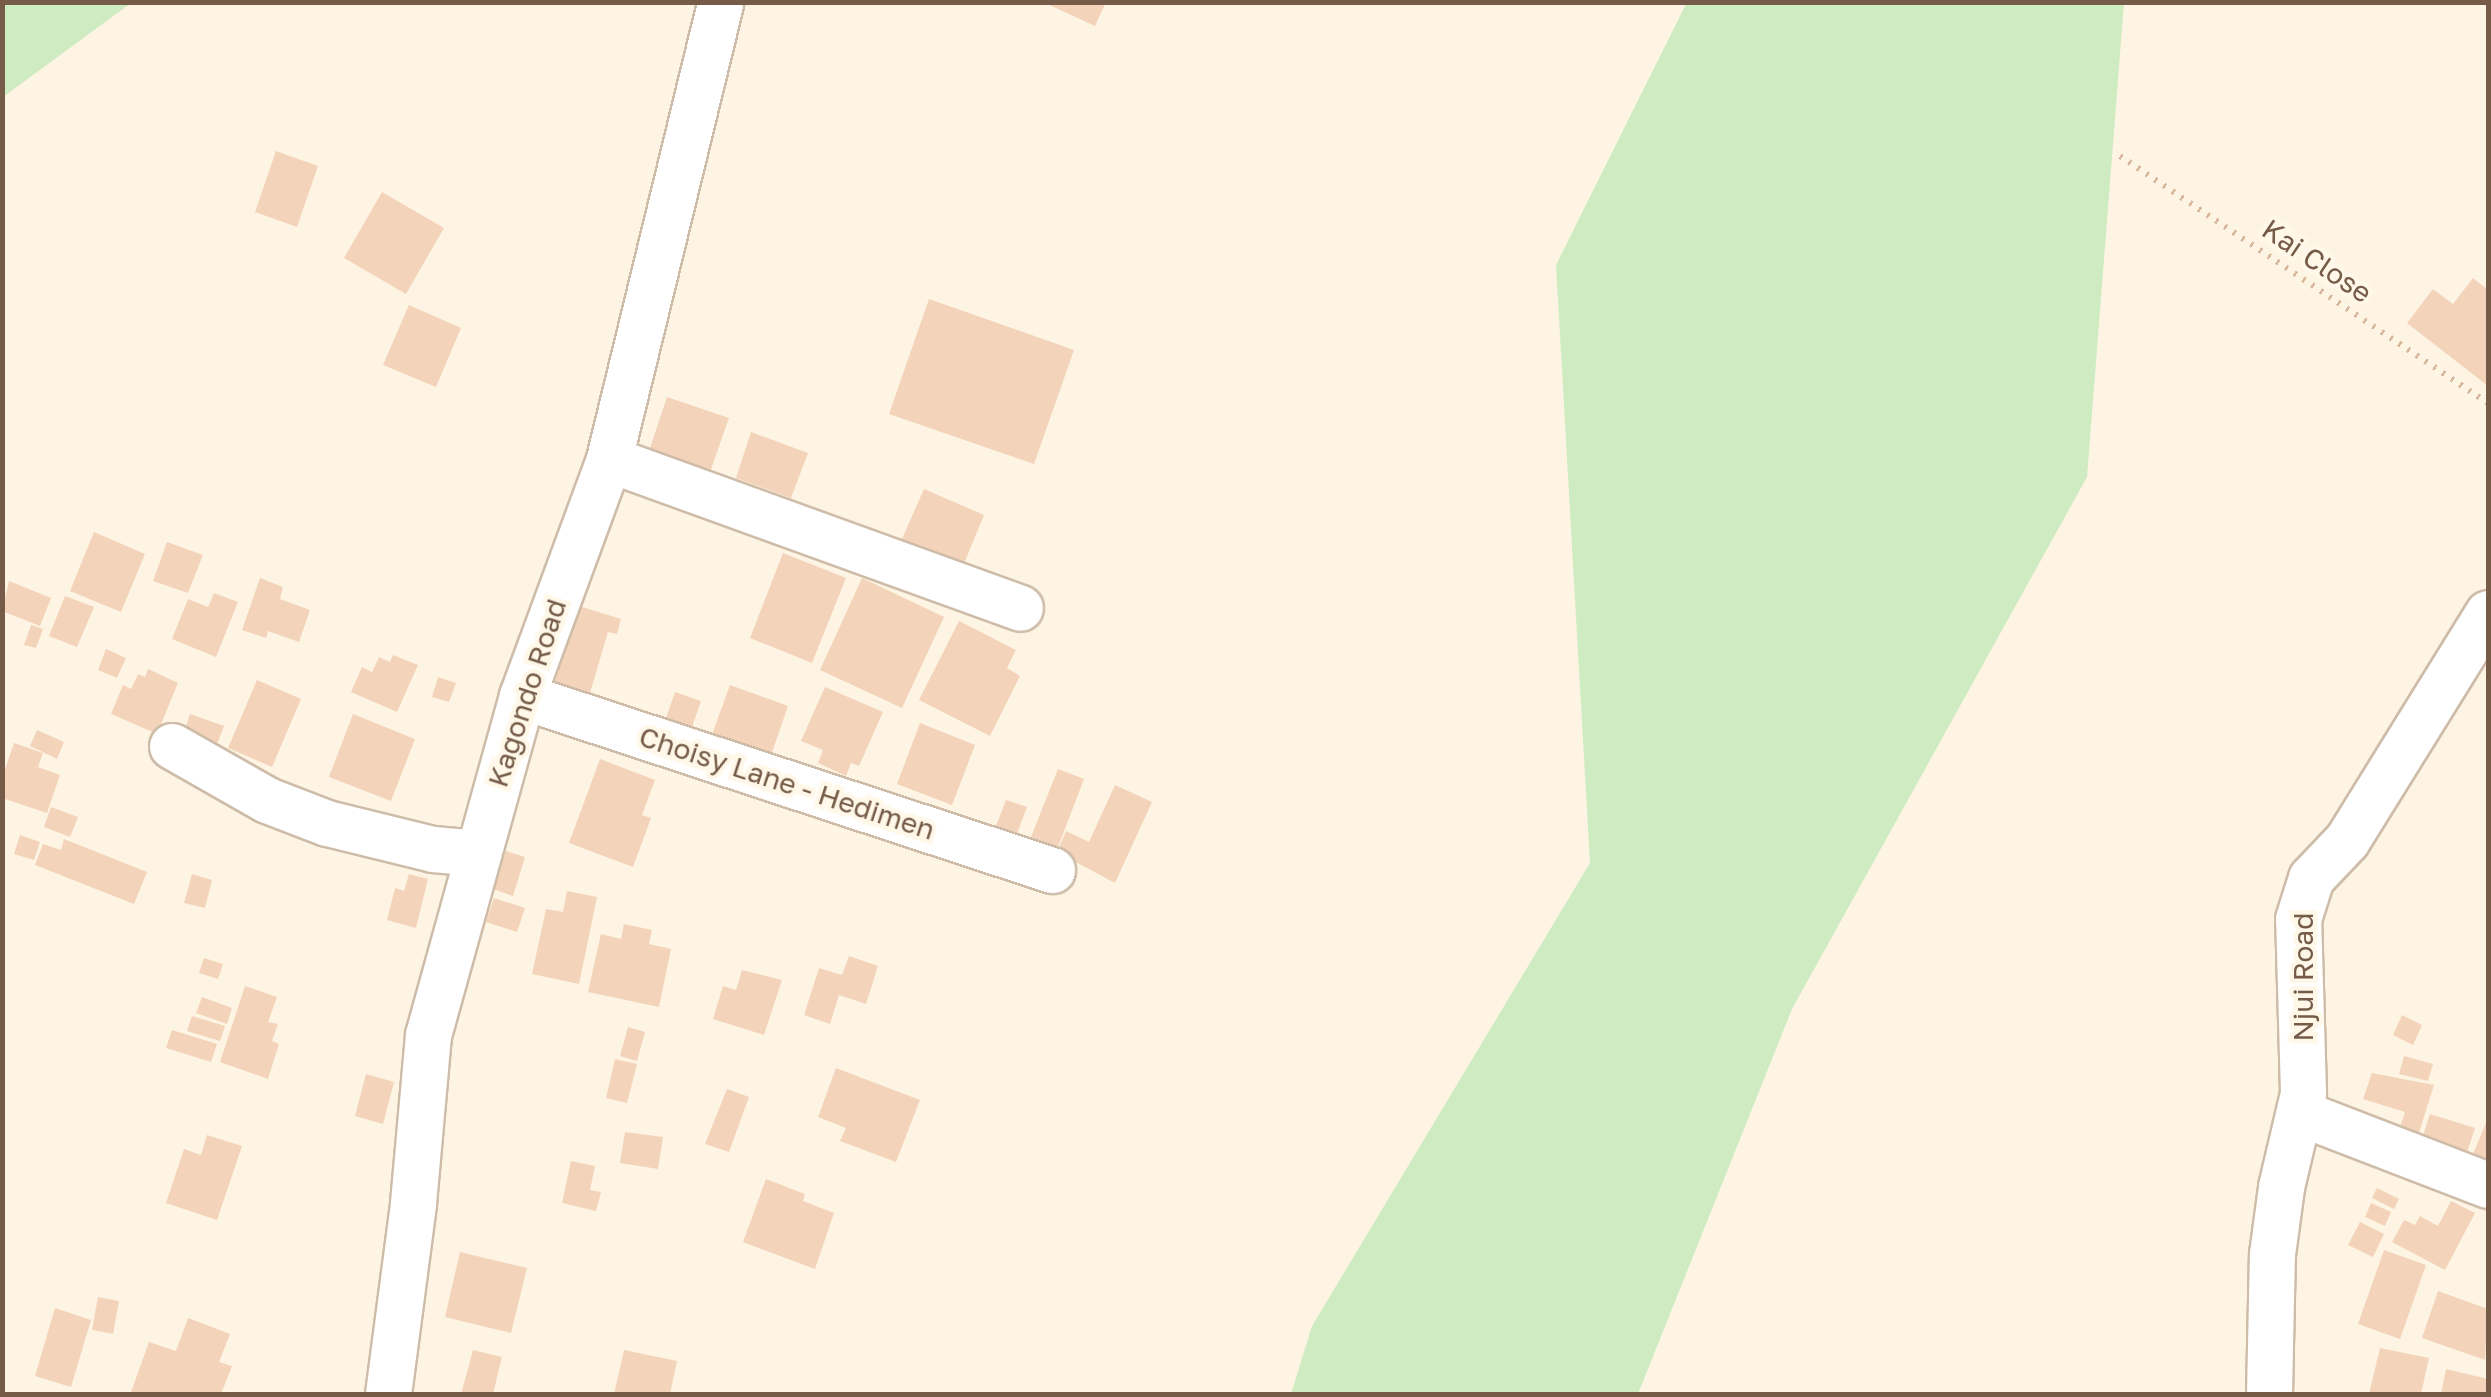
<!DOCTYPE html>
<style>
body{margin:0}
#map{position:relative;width:2491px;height:1397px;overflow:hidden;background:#fdf4e3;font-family:"Golos Text",sans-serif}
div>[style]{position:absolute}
.green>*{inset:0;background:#cfebc1}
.building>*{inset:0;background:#f3d4ba}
.path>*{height:6px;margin-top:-3px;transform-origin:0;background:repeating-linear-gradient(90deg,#d8b79d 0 2.5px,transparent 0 10.5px)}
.roads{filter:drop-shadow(2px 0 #cebca9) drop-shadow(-2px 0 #cebca9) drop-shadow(0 2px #cebca9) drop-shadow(0 -2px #cebca9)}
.street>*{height:45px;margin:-22.5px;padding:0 22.5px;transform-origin:22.5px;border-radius:22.5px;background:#fff}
span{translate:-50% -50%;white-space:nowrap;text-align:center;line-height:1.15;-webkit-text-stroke:9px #fff8e9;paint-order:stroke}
.street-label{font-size:28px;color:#755b48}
.frame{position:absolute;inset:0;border:5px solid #755b48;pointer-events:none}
</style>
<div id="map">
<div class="green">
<div style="clip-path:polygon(3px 2px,131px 2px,131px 3px,3px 97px)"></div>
<div style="clip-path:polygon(1687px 2px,2124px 3px,2087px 477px,1792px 1009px,1638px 1394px,1291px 1394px,1312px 1326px,1590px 863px,1556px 265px)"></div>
</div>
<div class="building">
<div style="clip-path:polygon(1043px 2px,1106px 2px,1095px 26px)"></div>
<div style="clip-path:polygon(276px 151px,318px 166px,297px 227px,255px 212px)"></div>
<div style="clip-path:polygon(382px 192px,444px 228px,406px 294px,344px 258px)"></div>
<div style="clip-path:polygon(2473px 278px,2488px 290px,2488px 386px,2407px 323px,2433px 289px,2453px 304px)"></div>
<div style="clip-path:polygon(929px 299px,1074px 350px,1034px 464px,889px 414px)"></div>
<div style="clip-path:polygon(409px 305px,461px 328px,436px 387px,383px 365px)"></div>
<div style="clip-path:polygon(667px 397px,729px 418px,709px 475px,648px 454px)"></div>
<div style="clip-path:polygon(751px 432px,808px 453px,791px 498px,736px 478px)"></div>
<div style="clip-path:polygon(924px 489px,984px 515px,963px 566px,901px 541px)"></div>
<div style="clip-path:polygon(94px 532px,145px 554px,121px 612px,70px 591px)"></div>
<div style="clip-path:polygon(167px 542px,203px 555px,188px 593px,153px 581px)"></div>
<div style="clip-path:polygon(783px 553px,846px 578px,812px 663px,750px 638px)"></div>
<div style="clip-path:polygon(260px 578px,283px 587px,280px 599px,310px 610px,299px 642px,268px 631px,266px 638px,242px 630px)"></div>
<div style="clip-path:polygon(862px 578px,944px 617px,902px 708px,820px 670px)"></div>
<div style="clip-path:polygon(9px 581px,51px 598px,40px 626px,2px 611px)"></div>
<div style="clip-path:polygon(214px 593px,238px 602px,216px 657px,172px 639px,188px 599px,208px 607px)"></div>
<div style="clip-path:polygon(65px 596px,94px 607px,77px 647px,49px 636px)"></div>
<div style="clip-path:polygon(579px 606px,621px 619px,617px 634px,608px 632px,589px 696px,554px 685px)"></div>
<div style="clip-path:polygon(959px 621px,1016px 650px,1007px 668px,1020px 676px,990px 736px,919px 700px)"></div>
<div style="clip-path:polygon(31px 625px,43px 629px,36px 648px,24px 645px)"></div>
<div style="clip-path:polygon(106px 649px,126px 658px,117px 678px,98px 670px)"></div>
<div style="clip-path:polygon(393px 655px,418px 665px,397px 712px,351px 692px,362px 667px,372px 672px,379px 657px,390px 662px)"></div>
<div style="clip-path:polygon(148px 669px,178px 683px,157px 734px,111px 714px,123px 685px,131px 689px,138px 674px,145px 677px)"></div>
<div style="clip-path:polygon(438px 677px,456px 683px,449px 702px,432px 697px)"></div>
<div style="clip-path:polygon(257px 680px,301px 699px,272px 767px,228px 748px)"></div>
<div style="clip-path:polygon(730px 685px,788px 706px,769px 761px,710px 740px)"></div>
<div style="clip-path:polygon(825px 687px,883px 712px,859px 766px,851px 763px,846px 776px,818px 763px,823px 750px,801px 741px)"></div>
<div style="clip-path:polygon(675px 692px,701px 701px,688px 739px,662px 730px)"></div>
<div style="clip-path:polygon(190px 714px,224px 726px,216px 747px,183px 735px)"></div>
<div style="clip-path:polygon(353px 714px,415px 739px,391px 801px,329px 777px)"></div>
<div style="clip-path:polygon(920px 723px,975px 745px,952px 805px,897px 784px)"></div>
<div style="clip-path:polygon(37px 730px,64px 742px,57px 759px,30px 746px)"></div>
<div style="clip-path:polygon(14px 743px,43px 753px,38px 767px,60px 775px,47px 813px,2px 798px,2px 778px)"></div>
<div style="clip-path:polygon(600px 759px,655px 780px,642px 815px,651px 818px,633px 867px,569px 843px)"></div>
<div style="clip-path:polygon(1058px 769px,1084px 779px,1058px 847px,1031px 837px)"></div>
<div style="clip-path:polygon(1115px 785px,1152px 802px,1115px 883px,1057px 852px,1066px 831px,1089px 842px)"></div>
<div style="clip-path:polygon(1006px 800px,1027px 807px,1015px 839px,994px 831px)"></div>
<div style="clip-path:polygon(51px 807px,78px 817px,70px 837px,44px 827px)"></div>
<div style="clip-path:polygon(20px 835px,40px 842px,34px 860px,14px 854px)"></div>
<div style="clip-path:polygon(64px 839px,147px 872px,134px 904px,35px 865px,43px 844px,61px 850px)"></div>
<div style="clip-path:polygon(506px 851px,525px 857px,513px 896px,493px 889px)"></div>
<div style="clip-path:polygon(192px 874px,212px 880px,205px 908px,184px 903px)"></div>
<div style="clip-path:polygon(409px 874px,428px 879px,416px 928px,387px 920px,395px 888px,404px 891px)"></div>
<div style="clip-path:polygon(567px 891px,597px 897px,579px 984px,532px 974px,546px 909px,563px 912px)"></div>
<div style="clip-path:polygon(494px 898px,525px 908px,517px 932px,486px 922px)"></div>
<div style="clip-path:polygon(624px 924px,652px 930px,649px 944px,671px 949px,659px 1007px,588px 992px,601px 934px,621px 939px)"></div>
<div style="clip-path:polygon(849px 956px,878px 966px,866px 1004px,839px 995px,830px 1024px,804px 1015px,819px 968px,842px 975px)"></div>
<div style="clip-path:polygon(204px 958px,223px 964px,218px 979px,199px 973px)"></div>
<div style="clip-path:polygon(742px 970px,782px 980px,764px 1035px,713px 1019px,723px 986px,736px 990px)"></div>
<div style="clip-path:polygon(245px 986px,277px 997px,268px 1022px,278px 1024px,272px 1041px,279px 1044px,268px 1079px,220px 1062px)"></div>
<div style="clip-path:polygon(202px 997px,232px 1008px,227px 1024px,196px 1013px)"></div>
<div style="clip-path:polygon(2402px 1015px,2422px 1025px,2413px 1045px,2393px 1035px)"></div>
<div style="clip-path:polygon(192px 1016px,225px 1026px,220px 1041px,187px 1031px)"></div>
<div style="clip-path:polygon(628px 1027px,645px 1032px,637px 1061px,620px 1056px)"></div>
<div style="clip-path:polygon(172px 1030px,217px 1044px,211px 1062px,166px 1048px)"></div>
<div style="clip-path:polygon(2404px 1056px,2433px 1064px,2428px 1081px,2399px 1074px)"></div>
<div style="clip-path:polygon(615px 1059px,637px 1064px,627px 1103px,606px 1098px)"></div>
<div style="clip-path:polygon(836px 1068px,920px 1100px,896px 1162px,840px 1141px,846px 1128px,818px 1117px)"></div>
<div style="clip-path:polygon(2372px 1073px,2434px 1085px,2417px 1139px,2398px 1133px,2405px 1112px,2363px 1099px)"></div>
<div style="clip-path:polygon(366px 1074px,394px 1082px,383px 1124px,355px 1116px)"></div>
<div style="clip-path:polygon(727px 1089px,749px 1097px,729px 1152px,705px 1144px)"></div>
<div style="clip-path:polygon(2430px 1114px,2475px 1128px,2465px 1158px,2420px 1145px)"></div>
<div style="clip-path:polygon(2488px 1118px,2488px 1172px,2469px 1164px)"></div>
<div style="clip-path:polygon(625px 1132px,663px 1137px,658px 1169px,620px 1163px)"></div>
<div style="clip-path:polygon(207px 1135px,242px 1146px,217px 1220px,166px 1203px,184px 1149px,201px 1155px)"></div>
<div style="clip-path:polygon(571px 1161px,595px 1166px,590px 1190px,601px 1192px,596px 1211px,562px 1203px)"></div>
<div style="clip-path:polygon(766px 1179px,805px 1194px,803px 1201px,834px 1213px,815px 1269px,743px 1242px)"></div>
<div style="clip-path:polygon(2377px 1188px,2399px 1199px,2394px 1209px,2372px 1198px)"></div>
<div style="clip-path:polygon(2451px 1201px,2475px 1213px,2445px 1270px,2392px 1242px,2404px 1220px,2415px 1225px,2420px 1216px,2438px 1226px)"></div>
<div style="clip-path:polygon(2371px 1203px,2391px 1212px,2385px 1226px,2365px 1217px)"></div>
<div style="clip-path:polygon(2360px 1222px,2384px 1234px,2373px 1257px,2348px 1245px)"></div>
<div style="clip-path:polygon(2384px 1250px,2426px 1265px,2400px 1339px,2358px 1324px)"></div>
<div style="clip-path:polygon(460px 1252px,527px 1268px,511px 1333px,445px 1317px)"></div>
<div style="clip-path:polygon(2438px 1291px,2488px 1309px,2485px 1360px,2422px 1338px)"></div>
<div style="clip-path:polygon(98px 1297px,119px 1301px,113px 1334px,92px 1330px)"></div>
<div style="clip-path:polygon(55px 1308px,91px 1320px,71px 1387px,35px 1376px)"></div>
<div style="clip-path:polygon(188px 1318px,230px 1334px,219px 1362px,232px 1366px,221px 1394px,131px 1392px,149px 1342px,176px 1351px)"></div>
<div style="clip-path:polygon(2380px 1348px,2429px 1358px,2421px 1394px,2369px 1394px)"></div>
<div style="clip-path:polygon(473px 1350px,502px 1357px,493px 1394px,461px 1394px)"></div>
<div style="clip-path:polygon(624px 1350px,677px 1361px,670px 1394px,614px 1394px)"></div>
<div style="clip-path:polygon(2446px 1369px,2488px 1379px,2488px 1394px,2441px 1394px)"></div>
</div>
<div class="path">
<div style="left:2120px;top:156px;width:443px;rotate:33.9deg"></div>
</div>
<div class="roads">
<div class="street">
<div style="left:609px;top:459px;width:437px;rotate:19.9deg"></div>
<div style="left:522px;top:696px;width:558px;rotate:18.18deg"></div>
<div style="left:172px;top:746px;width:109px;rotate:29.6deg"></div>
<div style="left:267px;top:800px;width:64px;rotate:21deg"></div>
<div style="left:327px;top:823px;width:109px;rotate:13.8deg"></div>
<div style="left:433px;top:849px;width:45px;rotate:5.1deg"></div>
<div style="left:2301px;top:1113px;width:200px;rotate:21.1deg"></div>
<div style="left:388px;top:1394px;width:193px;rotate:-82.5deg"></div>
<div style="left:413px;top:1203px;width:169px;rotate:-84.9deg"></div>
<div style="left:428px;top:1035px;width:352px;rotate:-74.5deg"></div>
<div style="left:522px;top:696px;width:252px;rotate:-69.8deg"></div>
<div style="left:609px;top:459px;width:470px;rotate:-76.3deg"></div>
<div style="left:2269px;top:1394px;width:140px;rotate:-88.8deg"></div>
<div style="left:2272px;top:1254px;width:68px;rotate:-82.3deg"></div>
<div style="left:2281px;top:1187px;width:97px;rotate:-76.8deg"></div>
<div style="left:2303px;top:1093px;width:174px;rotate:-91.6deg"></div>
<div style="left:2298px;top:919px;width:43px;rotate:-72.4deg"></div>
<div style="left:2311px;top:878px;width:52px;rotate:-46.5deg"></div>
<div style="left:2347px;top:840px;width:267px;rotate:-58.2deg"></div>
</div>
</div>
<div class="street-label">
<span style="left:2317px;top:261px;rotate:34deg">Kai Close</span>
<span style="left:527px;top:693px;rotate:-72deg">Kagondo Road</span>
<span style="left:787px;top:783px;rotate:18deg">Choisy Lane - Hedimen</span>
<span style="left:2303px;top:977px;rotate:-90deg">Njui Road</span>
</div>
<div class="frame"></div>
</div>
